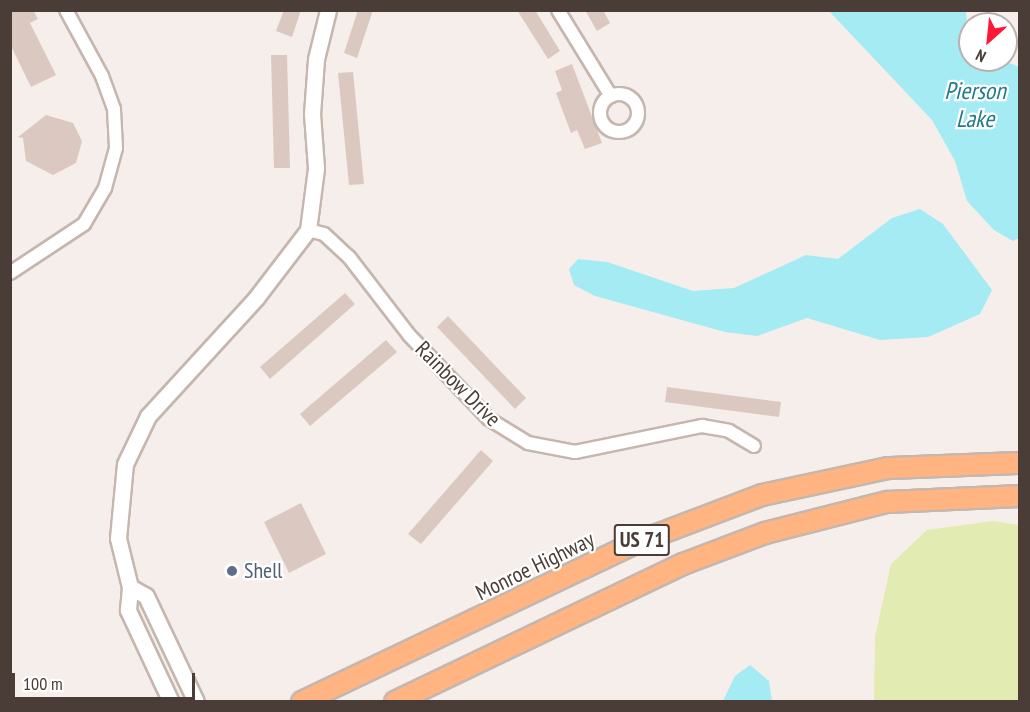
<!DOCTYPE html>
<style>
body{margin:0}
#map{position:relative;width:1030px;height:712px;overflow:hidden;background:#f5eeea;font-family:"PT Sans Narrow",sans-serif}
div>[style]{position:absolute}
.green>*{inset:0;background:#e2ebb1}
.water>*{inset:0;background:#a4ebf4}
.building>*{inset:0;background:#dbc9c1}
.roads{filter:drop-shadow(2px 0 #c5b6ae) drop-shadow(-2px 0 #c5b6ae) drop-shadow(0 2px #c5b6ae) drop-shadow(0 -2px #c5b6ae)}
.minor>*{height:12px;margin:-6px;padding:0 6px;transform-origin:6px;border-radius:6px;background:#fff}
.minor>.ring{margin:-6px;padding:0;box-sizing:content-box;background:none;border:12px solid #fff;border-radius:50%}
.tertiary>*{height:15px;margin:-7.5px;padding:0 7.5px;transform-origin:7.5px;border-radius:7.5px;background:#fff}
.trunk>*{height:20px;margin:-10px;padding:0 10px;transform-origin:10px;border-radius:10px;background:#ffb482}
.dots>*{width:16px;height:16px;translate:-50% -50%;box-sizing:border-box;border:3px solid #fff;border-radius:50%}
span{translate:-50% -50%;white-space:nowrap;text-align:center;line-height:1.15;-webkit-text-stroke:4.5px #fff;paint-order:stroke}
.shield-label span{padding:2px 4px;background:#fff;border:2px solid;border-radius:4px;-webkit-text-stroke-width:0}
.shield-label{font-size:21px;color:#4a3d37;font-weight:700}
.street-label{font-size:22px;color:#4a3d37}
.service-label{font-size:22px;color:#4e5e75}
.left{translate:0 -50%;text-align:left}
.water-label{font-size:24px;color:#227b89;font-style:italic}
.frame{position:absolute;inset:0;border:12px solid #4a3d37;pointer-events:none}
.north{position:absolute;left:958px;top:12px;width:60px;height:60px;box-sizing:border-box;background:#fff;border:2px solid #b7b1af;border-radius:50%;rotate:207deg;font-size:16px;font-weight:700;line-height:24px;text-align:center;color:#4a3d37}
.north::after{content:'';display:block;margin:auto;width:21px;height:27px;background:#ff1737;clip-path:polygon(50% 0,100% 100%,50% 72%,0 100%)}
.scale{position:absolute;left:12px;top:673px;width:183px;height:27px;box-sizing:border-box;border:3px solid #4a3d37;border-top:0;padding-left:8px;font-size:18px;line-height:21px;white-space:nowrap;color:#4a3d37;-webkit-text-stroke:4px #fff;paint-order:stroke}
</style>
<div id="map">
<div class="green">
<div style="clip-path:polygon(993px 521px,1019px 525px,1019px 701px,874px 701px,875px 637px,891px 564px,927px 530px)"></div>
</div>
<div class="water">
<div style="clip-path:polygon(829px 11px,966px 11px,970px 60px,1002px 60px,1019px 67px,1019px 238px,1013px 241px,994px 230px,967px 201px,955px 161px,932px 120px)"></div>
<div style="clip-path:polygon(920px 209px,943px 224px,992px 290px,980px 314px,928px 337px,880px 340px,807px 318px,757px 336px,725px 332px,595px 296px,574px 285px,569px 269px,578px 259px,607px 262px,693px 291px,734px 288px,806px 255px,838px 259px,892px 218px)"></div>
<div style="clip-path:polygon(750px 665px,769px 681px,772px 701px,723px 701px,735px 676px)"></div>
</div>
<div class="building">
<div style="clip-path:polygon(10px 10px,33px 10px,38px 19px,30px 23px,56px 75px,31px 87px,10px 44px)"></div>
<div style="clip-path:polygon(284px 10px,301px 10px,292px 37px,276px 31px)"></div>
<div style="clip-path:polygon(358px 10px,373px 10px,357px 58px,344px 53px)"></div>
<div style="clip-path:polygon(517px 10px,535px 10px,560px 51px,548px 59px)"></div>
<div style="clip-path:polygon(585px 10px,603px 10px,610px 23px,597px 31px)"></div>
<div style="clip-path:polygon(271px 55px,287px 55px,290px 168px,274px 168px)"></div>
<div style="clip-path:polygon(572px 64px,602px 143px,585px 149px,577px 130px,571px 133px,556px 93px,562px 90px,555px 71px)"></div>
<div style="clip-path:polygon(353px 72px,364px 184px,349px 185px,338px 73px)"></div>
<div style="clip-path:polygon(46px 115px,73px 123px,82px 141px,76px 163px,53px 175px,26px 161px,23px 138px,18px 137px)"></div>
<div style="clip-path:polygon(345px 293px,355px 304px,270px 379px,260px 367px)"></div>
<div style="clip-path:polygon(448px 316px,526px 398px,515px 409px,437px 327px)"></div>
<div style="clip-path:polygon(386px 340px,397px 352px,310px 426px,300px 414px)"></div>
<div style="clip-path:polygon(667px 387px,781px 402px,779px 417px,665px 402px)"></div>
<div style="clip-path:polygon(481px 450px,493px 461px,421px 544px,408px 534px)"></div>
<div style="clip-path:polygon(301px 503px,326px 554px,289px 573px,264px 522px)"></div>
</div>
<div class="roads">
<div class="minor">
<div style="left:558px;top:10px;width:101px;rotate:58.4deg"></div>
<div class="ring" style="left:600px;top:94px;width:26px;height:26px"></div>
<div style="left:308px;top:230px;width:16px;rotate:14deg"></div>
<div style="left:324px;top:234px;width:34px;rotate:43deg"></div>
<div style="left:349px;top:257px;width:98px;rotate:52.4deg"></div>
<div style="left:409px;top:335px;width:116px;rotate:46.4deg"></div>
<div style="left:489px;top:419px;width:46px;rotate:31.6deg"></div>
<div style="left:528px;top:443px;width:48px;rotate:10.8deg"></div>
<div style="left:575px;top:452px;width:130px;rotate:-11.6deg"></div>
<div style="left:702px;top:426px;width:27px;rotate:10deg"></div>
<div style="left:729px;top:431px;width:29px;rotate:31deg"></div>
<div style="left:10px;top:273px;width:89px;rotate:-33.5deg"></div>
<div style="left:84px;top:224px;width:42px;rotate:-59.7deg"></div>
<div style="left:105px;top:188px;width:41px;rotate:-74.6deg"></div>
<div style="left:116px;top:148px;width:39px;rotate:-93deg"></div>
<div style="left:114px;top:109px;width:35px;rotate:-110deg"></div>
<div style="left:102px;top:76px;width:75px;rotate:-118.6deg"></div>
</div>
<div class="tertiary">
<div style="left:130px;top:587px;width:18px;rotate:29deg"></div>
<div style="left:146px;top:596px;width:117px;rotate:64.7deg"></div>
<div style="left:171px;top:702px;width:102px;rotate:-115.1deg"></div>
<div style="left:128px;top:610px;width:23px;rotate:-85deg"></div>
<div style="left:130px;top:587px;width:50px;rotate:-103.8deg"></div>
<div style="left:118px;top:538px;width:74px;rotate:-84.6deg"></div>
<div style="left:125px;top:464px;width:53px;rotate:-64.4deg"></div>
<div style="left:148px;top:416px;width:160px;rotate:-47.5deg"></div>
<div style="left:256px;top:298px;width:86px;rotate:-52.6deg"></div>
<div style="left:308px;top:230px;width:63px;rotate:-82.6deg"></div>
<div style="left:316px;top:168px;width:54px;rotate:-94.2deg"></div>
<div style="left:312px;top:114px;width:55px;rotate:-85.8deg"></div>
<div style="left:316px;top:59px;width:50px;rotate:-76.2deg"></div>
</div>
<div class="trunk">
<div style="left:302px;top:702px;width:367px;rotate:-25.5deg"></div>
<div style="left:633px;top:544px;width:138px;rotate:-20.8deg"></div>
<div style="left:762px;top:495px;width:129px;rotate:-12.1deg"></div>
<div style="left:888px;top:468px;width:132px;rotate:-2.2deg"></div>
<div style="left:395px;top:702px;width:319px;rotate:-25.6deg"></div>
<div style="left:683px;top:564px;width:88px;rotate:-20.7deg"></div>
<div style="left:765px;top:533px;width:126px;rotate:-14.3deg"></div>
<div style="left:887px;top:502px;width:133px;rotate:-2.6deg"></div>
</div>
</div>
<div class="dots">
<div style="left:232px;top:571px;background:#5c6f8a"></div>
</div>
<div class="shield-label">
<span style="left:642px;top:540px">US 71</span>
</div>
<div class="street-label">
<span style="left:458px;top:384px;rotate:45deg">Rainbow Drive</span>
<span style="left:535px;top:566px;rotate:-26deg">Monroe Highway</span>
</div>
<div class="service-label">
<span class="left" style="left:244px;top:571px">Shell</span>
</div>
<div class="water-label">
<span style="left:975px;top:105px">Pierson<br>Lake</span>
</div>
<div class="frame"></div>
<div class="north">N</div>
<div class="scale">100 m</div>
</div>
